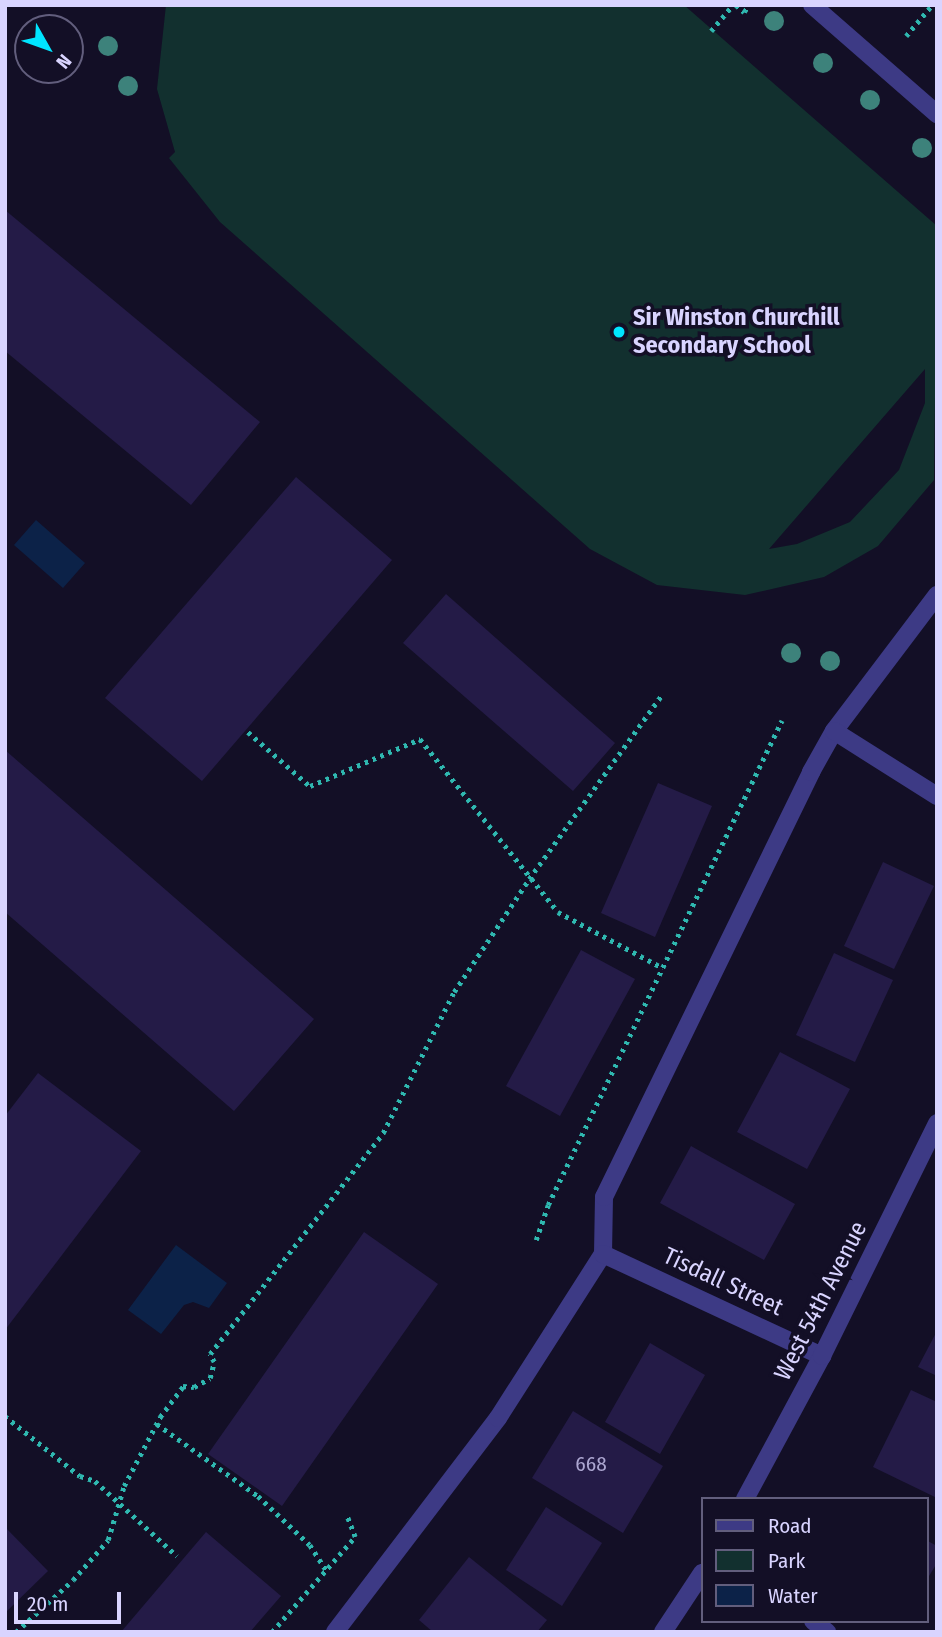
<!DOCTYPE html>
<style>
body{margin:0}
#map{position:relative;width:942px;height:1637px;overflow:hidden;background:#130f26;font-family:"Fira Sans Condensed",sans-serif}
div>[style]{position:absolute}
.green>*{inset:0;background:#12302f}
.water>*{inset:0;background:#0c2248}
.building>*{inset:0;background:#241b47}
.path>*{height:4.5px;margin-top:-2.25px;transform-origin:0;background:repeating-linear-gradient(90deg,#2fb8b0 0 3.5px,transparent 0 8.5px)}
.service>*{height:18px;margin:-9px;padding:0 9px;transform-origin:9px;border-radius:9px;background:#3d3a85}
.minor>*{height:18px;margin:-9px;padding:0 9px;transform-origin:9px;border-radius:9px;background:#3d3a85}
.trees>*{width:20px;height:20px;margin:-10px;border-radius:50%;background:#3d827b}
.dots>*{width:19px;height:19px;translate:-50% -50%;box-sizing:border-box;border:4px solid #130f26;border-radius:50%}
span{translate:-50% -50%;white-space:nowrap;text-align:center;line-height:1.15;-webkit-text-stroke:7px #130f26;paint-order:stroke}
.number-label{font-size:21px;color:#aca6d1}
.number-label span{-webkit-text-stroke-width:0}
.poi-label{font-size:24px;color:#d9d4ff;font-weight:700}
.left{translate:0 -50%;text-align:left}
.street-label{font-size:24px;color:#d9d4ff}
.frame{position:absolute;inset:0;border:7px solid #d9d4ff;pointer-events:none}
.legend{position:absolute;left:701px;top:1497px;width:228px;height:126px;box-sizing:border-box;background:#130f26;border:2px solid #625e7d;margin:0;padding:9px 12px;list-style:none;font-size:21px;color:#d9d4ff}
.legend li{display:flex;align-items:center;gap:14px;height:35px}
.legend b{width:35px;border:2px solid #625e7d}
.north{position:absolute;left:14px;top:14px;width:70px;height:70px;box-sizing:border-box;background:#130f26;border:2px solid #625e7d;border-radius:50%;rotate:130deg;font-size:19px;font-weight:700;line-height:28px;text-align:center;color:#d9d4ff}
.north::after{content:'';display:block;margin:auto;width:24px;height:32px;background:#00e5ff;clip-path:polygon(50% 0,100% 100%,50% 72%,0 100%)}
.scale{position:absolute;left:14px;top:1592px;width:107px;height:32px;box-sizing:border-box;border:4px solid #d9d4ff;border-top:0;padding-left:9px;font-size:21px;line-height:24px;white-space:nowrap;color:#d9d4ff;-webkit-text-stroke:5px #130f26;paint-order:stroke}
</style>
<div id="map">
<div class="green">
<div style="clip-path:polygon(evenodd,166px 5px,684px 5px,937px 226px,934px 480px,878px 546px,824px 577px,745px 595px,657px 585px,590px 549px,220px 222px,169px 158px,175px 152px,157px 89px,166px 5px,925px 369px,925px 403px,899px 470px,850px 522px,797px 544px,769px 549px,925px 369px)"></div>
</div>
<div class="water">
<div style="clip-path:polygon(36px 520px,85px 563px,63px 588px,14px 545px)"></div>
<div style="clip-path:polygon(176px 1245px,227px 1283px,209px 1308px,193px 1302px,184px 1305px,161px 1334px,128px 1310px)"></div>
</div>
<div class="building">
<div style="clip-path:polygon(5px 210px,260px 422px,191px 505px,5px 351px)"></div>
<div style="clip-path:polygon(296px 477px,392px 560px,202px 781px,105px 698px)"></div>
<div style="clip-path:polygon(446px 594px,615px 743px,573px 791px,403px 643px)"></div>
<div style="clip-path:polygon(5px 750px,314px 1019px,234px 1111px,5px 912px)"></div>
<div style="clip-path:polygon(658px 783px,712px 806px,655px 937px,601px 913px)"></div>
<div style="clip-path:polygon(883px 862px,934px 886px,894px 969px,844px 946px)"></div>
<div style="clip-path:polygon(581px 950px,635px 979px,560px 1116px,506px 1086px)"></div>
<div style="clip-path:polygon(834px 953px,893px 980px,855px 1062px,796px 1035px)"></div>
<div style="clip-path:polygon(780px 1052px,850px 1089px,807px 1169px,737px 1132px)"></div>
<div style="clip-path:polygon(38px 1073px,141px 1151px,5px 1330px,5px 1116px)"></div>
<div style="clip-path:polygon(691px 1146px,795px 1204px,764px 1260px,660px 1203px)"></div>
<div style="clip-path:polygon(364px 1232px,438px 1284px,282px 1506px,208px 1454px)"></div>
<div style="clip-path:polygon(937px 1331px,937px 1376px,918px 1367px)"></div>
<div style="clip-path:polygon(650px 1343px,705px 1375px,660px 1454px,605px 1422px)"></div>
<div style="clip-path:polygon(911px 1390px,937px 1402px,937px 1498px,873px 1467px)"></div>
<div style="clip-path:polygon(573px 1411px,663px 1466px,623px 1533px,532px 1478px)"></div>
<div style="clip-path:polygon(546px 1507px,602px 1543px,562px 1606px,506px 1570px)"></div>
<div style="clip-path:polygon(5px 1527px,48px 1571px,5px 1613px)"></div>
<div style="clip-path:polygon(206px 1532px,281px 1596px,250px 1632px,121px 1632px)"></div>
<div style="clip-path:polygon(926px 1540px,937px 1546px,937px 1563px,926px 1581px)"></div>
<div style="clip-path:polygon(469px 1557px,547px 1620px,537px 1632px,433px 1632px,419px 1620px)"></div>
</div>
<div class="path">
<div style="left:736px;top:5px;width:11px;rotate:41deg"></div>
<div style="left:744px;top:12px;width:9px;rotate:-54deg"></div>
<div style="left:711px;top:31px;width:34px;rotate:-50deg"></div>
<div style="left:906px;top:36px;width:40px;rotate:-50deg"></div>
<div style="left:248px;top:732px;width:82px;rotate:41.1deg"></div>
<div style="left:310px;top:786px;width:120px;rotate:-23.1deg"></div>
<div style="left:420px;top:739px;width:221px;rotate:51.4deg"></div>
<div style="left:558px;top:912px;width:119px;rotate:28.1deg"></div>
<div style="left:536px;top:1240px;width:37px;rotate:-71deg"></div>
<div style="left:548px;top:1205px;width:538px;rotate:-64.24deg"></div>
<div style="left:5px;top:1416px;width:96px;rotate:38.7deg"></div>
<div style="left:80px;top:1476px;width:16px;rotate:18deg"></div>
<div style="left:95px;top:1481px;width:111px;rotate:42.4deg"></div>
<div style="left:157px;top:1424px;width:124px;rotate:35.5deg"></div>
<div style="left:258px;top:1496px;width:71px;rotate:43.3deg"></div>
<div style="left:310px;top:1545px;width:30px;rotate:57deg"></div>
<div style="left:16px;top:1632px;width:77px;rotate:-42.4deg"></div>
<div style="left:73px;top:1580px;width:53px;rotate:-48.8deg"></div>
<div style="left:108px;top:1540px;width:56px;rotate:-73.5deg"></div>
<div style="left:124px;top:1486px;width:78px;rotate:-62.4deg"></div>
<div style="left:160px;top:1417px;width:39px;rotate:-53deg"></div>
<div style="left:183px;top:1386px;width:11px;rotate:5deg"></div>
<div style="left:194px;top:1387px;width:18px;rotate:-29deg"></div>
<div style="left:210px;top:1378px;width:16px;rotate:-76deg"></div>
<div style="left:214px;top:1362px;width:9px;rotate:-117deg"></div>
<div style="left:210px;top:1354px;width:281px;rotate:-51.9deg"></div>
<div style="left:383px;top:1133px;width:158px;rotate:-63.3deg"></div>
<div style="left:454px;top:992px;width:136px;rotate:-56.4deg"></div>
<div style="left:529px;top:879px;width:229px;rotate:-54.2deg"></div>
<div style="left:272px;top:1632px;width:126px;rotate:-48.9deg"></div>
<div style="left:355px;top:1537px;width:25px;rotate:-111deg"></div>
</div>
<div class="service">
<div style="left:335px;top:1632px;width:269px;rotate:-52.7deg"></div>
<div style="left:498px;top:1418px;width:195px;rotate:-57.4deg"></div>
<div style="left:603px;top:1254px;width:57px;rotate:-89deg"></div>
<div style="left:604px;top:1197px;width:473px;rotate:-64deg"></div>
<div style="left:811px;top:772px;width:47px;rotate:-60.7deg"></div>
<div style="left:834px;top:731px;width:171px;rotate:-52.9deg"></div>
</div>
<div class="minor">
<div style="left:812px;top:5px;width:166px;rotate:41.1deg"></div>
<div style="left:834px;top:731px;width:122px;rotate:32.3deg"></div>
<div style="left:603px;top:1254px;width:242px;rotate:25deg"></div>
<div style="left:745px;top:1499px;width:162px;rotate:-61.7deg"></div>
<div style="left:822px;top:1356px;width:260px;rotate:-63.7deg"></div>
<div style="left:813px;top:1621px;width:18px;rotate:38deg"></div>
<div style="left:663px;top:1632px;width:71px;rotate:-56.5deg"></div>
</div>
<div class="trees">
<div style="left:774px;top:21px"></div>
<div style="left:108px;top:46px"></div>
<div style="left:823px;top:63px"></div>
<div style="left:128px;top:86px"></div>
<div style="left:870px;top:100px"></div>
<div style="left:922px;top:148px"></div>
<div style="left:791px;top:653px"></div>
<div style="left:830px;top:661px"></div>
</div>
<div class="dots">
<div style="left:619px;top:332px;background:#00e5ff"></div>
</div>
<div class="number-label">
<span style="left:591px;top:1464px">668</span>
</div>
<div class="poi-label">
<span class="left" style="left:633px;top:332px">Sir Winston Churchill<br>Secondary School</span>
</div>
<div class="street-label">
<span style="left:723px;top:1282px;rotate:25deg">Tisdall Street</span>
<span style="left:821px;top:1301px;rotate:-63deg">West 54th Avenue</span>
</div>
<div class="frame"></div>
<ul class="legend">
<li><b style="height:9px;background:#3d3a85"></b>Road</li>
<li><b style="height:19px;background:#12302f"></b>Park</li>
<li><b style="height:19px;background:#0c2248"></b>Water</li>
</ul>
<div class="north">N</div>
<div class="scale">20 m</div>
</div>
